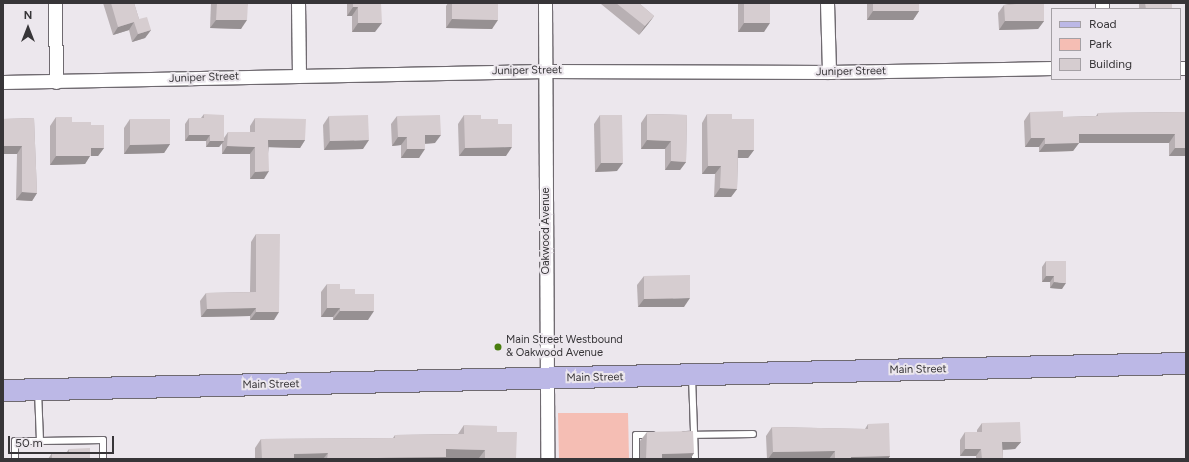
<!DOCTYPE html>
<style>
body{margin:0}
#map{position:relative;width:1189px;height:462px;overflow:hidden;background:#ece7ed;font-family:Figtree,sans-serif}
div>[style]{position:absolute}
.green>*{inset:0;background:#f5beb4}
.roads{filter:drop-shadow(1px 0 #6f6a70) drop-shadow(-1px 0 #6f6a70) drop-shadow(0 1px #6f6a70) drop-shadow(0 -1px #6f6a70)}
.service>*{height:6px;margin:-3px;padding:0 3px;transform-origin:3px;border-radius:3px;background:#fff}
.minor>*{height:13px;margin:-6.5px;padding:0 6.5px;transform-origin:6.5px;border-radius:6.5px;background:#fff}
.primary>*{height:21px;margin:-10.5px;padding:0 10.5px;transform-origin:10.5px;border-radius:10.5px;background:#bcb8e6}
.wall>*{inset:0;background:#b8b0b3}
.shaded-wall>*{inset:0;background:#969092}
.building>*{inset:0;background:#d6cdd0}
.dots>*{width:11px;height:11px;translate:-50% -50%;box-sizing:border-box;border:2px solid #ece7ed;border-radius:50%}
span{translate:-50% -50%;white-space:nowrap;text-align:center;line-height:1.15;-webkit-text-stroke:4px #ece7ed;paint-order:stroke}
.street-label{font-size:11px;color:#373538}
.poi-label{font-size:11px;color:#373538}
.left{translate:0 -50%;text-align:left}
.frame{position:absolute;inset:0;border:4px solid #373538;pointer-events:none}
.legend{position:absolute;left:1051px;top:8px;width:130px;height:72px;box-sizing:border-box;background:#ece7ed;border:1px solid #a4a0a5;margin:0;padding:5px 7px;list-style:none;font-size:12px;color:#373538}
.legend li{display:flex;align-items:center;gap:8px;height:20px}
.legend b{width:20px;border:1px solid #a4a0a5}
.north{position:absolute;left:8px;top:8px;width:40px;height:40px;-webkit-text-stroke:3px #ece7ed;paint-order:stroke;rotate:0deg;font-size:11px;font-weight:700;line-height:16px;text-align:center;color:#373538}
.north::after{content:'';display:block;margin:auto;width:14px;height:18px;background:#373538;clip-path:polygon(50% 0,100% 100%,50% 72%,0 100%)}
.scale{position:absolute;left:8px;top:436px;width:106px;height:18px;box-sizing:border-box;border:2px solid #373538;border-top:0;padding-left:5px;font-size:12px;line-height:14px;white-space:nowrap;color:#373538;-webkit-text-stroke:3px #ece7ed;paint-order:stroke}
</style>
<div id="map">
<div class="green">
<div style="clip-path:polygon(558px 413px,628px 413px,629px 459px,559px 459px)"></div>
</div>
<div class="roads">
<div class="service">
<div style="left:692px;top:377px;width:82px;rotate:87.9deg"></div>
<div style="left:38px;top:391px;width:50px;rotate:87.7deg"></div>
<div style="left:40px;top:441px;width:63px;rotate:-0.9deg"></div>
<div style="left:103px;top:440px;width:19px;rotate:90deg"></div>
<div style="left:685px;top:435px;width:68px;rotate:-0.8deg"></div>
<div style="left:15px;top:459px;width:18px;rotate:-90deg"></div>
<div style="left:15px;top:441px;width:25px"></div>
<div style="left:636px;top:459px;width:24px;rotate:-90deg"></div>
<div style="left:636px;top:435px;width:16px"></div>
</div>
<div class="minor">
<div style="left:55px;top:3px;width:79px;rotate:89.3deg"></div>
<div style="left:298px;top:3px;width:72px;rotate:89.2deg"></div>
<div style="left:545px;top:3px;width:456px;rotate:89.7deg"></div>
<div style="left:827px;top:3px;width:69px;rotate:88.3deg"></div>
<div style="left:1102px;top:3px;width:6px;rotate:90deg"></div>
<div style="left:1180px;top:68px;width:6px"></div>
<div style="left:3px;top:82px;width:543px;rotate:-1.16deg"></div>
<div style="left:546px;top:71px;width:283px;rotate:0.2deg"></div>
<div style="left:829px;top:72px;width:223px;rotate:-1deg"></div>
</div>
<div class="primary">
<div style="left:3px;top:390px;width:1183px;rotate:-1.31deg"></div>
</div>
</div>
<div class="wall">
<div style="clip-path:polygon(103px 3px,134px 3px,139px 19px,151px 30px,145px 38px,132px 42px,129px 30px,113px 35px)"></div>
<div style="clip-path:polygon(211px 3px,248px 3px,241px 29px,210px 28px)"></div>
<div style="clip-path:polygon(347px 3px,381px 3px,375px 32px,352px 32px,352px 16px,347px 16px)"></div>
<div style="clip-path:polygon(448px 3px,498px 3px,492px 29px,446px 28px,446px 6px)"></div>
<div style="clip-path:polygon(601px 3px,641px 3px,640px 4px,654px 16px,648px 24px,639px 35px,601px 4px)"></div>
<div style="clip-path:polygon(738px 3px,770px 3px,764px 32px,738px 32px)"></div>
<div style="clip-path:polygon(867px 3px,919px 3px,919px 11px,913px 20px,867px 20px)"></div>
<div style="clip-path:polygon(1009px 3px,1044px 3px,1044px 21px,1038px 29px,999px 30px,998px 13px,1004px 5px,1009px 4px)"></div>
<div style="clip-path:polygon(1139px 3px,1172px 3px,1172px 9px,1139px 9px)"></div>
<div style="clip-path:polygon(1030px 112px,1063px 117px,1096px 116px,1098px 113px,1186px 112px,1186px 156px,1169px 156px,1169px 143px,1079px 143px,1073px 151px,1039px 152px,1039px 147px,1025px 147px,1024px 121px)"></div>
<div style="clip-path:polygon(204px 114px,224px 138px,228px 132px,250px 132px,250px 126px,255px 118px,305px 140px,300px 148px,269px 147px,264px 179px,250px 179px,250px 154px,222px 154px,222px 143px,219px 147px,206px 147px,206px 141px,185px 141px,185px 124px,189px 118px,201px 118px)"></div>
<div style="clip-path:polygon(647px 114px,687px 115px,686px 162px,680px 170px,665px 170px,665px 149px,641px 149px,641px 123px)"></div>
<div style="clip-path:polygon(707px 114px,732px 119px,754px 150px,748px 158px,738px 158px,737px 189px,731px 197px,714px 197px,715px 174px,702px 174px,702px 123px)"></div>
<div style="clip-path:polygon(464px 115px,481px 119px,498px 124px,506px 156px,459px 156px,458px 124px)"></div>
<div style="clip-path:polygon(600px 115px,617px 171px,595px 172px,594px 124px)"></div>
<div style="clip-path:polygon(329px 116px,363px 149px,324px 150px,323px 125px)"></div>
<div style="clip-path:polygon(397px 116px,435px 143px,425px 144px,419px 158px,401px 158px,401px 145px,392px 146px,391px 124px)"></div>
<div style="clip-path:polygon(56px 117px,72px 122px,91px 125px,104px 148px,98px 156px,90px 156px,85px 164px,50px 165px,50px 126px)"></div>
<div style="clip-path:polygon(34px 118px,37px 193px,32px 201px,16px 200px,17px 154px,3px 154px,3px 119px)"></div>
<div style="clip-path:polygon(130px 119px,170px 144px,164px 153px,124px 154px,124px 128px)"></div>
<div style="clip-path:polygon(256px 234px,274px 320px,250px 320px,250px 316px,201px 317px,200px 301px,206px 293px,250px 292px,251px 242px)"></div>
<div style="clip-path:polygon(1046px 261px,1062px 289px,1050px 288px,1050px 282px,1042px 282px,1042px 267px)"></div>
<div style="clip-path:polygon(644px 276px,684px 307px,638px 307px,637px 285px)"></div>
<div style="clip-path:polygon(327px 284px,340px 289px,355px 294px,368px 320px,333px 320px,333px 317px,321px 317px,321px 292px)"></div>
<div style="clip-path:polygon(982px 423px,1021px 442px,1015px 449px,1003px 450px,1003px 459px,976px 459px,976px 456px,960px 456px,960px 440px,965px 432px,977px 432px,977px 430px)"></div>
<div style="clip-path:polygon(868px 424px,890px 456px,888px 459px,767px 459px,766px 436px,772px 427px,865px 429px)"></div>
<div style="clip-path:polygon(464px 425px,497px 432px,516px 459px,479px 459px,479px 458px,445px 458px,444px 459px,255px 459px,255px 448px,261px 439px,393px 438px,395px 435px,458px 434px)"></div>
<div style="clip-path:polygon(647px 432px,694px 453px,690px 459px,640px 459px,640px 441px)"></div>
<div style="clip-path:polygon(69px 449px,90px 459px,48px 459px,52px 453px,66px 453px)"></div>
</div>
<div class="shaded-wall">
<div style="clip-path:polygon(353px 7px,358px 7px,352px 16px,347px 16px)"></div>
<div style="clip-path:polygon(873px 11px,919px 11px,913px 20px,867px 20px)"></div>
<div style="clip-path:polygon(654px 16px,648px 24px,639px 35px,645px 26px)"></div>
<div style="clip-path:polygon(452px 19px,498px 20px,492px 29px,446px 28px)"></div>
<div style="clip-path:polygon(216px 20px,247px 20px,241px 29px,210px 28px)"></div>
<div style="clip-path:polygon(1005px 21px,1044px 21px,1038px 29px,999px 30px)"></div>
<div style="clip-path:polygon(134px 22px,129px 30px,113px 35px,118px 27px)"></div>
<div style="clip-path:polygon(358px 23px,382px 23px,375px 32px,352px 32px)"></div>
<div style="clip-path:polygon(744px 23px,770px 23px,764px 32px,738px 32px)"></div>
<div style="clip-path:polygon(151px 30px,145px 38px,132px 42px,138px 34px)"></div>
<div style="clip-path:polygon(1079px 134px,1175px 134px,1169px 143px,1079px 143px,1073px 151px,1039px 152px,1045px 144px)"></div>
<div style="clip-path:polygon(189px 135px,210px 135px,206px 141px,185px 141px)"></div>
<div style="clip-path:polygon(425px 135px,441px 135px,435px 143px,419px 144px)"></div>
<div style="clip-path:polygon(398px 137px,407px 137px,401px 145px,392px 146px)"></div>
<div style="clip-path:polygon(1031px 138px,1045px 138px,1039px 147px,1025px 147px)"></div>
<div style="clip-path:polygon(268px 140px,305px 140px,300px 148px,263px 147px)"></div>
<div style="clip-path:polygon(369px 140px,363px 149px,324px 150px,330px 141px)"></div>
<div style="clip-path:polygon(647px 140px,671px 141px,665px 149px,641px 149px)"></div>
<div style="clip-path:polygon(210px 141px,224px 141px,219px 147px,206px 147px)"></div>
<div style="clip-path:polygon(170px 144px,164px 153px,124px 154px,130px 145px)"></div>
<div style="clip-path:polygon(3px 146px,22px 146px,17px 154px,3px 154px)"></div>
<div style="clip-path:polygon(227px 146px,255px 147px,250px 154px,222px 154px)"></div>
<div style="clip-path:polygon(512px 147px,506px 156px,459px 156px,465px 148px)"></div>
<div style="clip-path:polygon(91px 148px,104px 148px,98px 156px,90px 156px,85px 164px,50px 165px,56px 156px)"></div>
<div style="clip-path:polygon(1175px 148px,1186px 148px,1185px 156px,1169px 156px)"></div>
<div style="clip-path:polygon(407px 149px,425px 149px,419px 158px,401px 158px)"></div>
<div style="clip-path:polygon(738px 150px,754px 150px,748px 158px,733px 158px)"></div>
<div style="clip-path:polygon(671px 161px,686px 162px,680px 170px,665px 170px)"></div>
<div style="clip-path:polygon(601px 163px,623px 163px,617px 171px,595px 172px)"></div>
<div style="clip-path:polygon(708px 166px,721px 166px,715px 174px,702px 174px)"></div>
<div style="clip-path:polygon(269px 171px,264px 179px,250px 179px,255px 172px)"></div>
<div style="clip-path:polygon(720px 188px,737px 189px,731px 197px,714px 197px)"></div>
<div style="clip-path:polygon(22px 192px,37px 193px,32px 201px,16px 200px)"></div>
<div style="clip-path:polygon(1046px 276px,1054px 276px,1050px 282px,1042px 282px)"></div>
<div style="clip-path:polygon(1054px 282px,1066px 283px,1062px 289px,1050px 288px)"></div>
<div style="clip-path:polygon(690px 298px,684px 307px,638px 307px,644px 299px)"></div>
<div style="clip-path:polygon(256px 308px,250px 316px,201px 317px,207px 309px)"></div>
<div style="clip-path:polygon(327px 308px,340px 308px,333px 317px,321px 317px)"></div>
<div style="clip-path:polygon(340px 311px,374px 311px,368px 320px,333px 320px)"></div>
<div style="clip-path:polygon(256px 312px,279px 312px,274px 320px,250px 320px)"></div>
<div style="clip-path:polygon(1002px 442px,1021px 442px,1015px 449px,997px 450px)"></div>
<div style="clip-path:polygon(446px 449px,485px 450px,479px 458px,445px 458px,444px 459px,375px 459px,376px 458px)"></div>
<div style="clip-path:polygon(965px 449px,981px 449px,976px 456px,960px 456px)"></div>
<div style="clip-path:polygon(835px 451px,829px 459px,768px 459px,773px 452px)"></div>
<div style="clip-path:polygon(328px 453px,323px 459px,290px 459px,294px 454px)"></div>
<div style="clip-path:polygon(694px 453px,690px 459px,659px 459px,662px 454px)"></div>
<div style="clip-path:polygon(890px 456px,888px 459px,850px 459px,851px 457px)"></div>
</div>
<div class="building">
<div style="clip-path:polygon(111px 3px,134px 3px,139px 19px,147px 17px,151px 30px,138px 34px,134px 22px,118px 27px)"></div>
<div style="clip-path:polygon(217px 3px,248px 3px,247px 20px,216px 20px)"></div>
<div style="clip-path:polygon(353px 3px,381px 3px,382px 23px,358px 23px,358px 7px,353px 7px)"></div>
<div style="clip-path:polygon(452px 3px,498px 3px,498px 20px,452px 19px)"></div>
<div style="clip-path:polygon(616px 3px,640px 3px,639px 3px,654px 16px,645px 26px)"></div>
<div style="clip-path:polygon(744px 3px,770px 3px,770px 23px,744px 23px)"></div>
<div style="clip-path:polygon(873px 3px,919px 3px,919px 11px,873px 11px)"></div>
<div style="clip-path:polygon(1016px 3px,1044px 3px,1044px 21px,1005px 21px,1004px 5px,1016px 4px)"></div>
<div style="clip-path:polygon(1145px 3px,1172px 3px,1172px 9px,1146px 9px)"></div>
<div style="clip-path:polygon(1063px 111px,1063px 117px,1098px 116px,1098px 113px,1186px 112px,1186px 148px,1175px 148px,1175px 134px,1079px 134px,1079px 143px,1045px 144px,1045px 138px,1031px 138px,1030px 112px)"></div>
<div style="clip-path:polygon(204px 114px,224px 115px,224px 141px,210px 141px,210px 135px,189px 135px,189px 118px,204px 118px)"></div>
<div style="clip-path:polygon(647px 114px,687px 115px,686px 162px,671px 161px,671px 141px,647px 140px)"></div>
<div style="clip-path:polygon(707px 114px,732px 114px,732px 119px,754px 119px,754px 150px,738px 150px,737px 189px,720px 188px,721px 166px,708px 166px)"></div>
<div style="clip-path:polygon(368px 115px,369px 140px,330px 141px,329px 116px)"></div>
<div style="clip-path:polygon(440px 115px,441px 135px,425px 135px,425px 149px,407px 149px,407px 137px,398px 137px,397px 116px)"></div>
<div style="clip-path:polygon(464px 115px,481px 115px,481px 119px,498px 119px,498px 124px,512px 124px,512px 147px,465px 148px)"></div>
<div style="clip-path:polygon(600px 115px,622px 115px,623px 163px,601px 163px)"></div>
<div style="clip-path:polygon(56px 117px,72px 117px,72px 122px,91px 122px,91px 125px,104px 125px,104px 148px,91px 148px,91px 156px,56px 156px)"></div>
<div style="clip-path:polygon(34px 118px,37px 193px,22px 192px,22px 146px,3px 146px,3px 119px)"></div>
<div style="clip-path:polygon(255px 118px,306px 119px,305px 140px,268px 140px,269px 171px,255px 172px,255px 147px,227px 146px,228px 132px,255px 132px)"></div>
<div style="clip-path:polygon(130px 119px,170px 119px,170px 144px,130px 145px)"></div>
<div style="clip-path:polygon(256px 234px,280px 234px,279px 312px,256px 312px,256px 308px,207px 309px,206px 293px,256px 292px)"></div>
<div style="clip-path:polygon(1046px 261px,1066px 261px,1066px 283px,1054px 282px,1054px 276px,1046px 276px)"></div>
<div style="clip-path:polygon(690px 275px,690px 298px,644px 299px,644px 276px)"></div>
<div style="clip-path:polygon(327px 284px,340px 284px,340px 289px,355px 289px,355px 294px,374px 294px,374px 311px,340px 311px,340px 308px,327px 308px)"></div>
<div style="clip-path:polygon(1020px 422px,1021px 442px,1002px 442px,1003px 459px,982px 459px,981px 449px,965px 449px,965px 432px,982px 432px,982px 423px)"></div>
<div style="clip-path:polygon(889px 423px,890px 456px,851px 457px,851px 459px,835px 459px,835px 451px,773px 452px,772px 427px,868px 429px,868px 424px)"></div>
<div style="clip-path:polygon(464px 425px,497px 426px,497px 432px,517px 432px,516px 459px,485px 459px,485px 450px,446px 449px,446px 457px,376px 458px,376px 459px,327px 459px,328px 453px,294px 454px,294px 459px,262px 459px,261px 439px,395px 438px,395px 435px,464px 434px)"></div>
<div style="clip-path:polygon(693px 431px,694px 453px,662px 454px,662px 459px,646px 459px,647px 432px)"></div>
<div style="clip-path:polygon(90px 448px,90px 459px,52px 459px,52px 453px,69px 453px,69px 449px)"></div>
</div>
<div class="dots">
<div style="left:498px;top:347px;background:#497d0f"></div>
</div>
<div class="street-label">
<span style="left:527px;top:71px;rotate:-1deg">Juniper Street</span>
<span style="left:851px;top:72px;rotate:-1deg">Juniper Street</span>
<span style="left:204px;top:78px;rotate:-2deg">Juniper Street</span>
<span style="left:546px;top:231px;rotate:-90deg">Oakwood Avenue</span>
<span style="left:918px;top:370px;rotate:-1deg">Main Street</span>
<span style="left:595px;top:378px;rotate:-1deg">Main Street</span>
<span style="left:271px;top:385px;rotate:-1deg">Main Street</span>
</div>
<div class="poi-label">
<span class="left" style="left:506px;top:347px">Main Street Westbound<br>&amp; Oakwood Avenue</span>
</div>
<div class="frame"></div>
<ul class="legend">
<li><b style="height:5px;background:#bcb8e6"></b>Road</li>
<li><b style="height:11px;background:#f5beb4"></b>Park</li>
<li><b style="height:11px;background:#d6cdd0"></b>Building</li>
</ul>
<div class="north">N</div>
<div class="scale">50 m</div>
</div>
